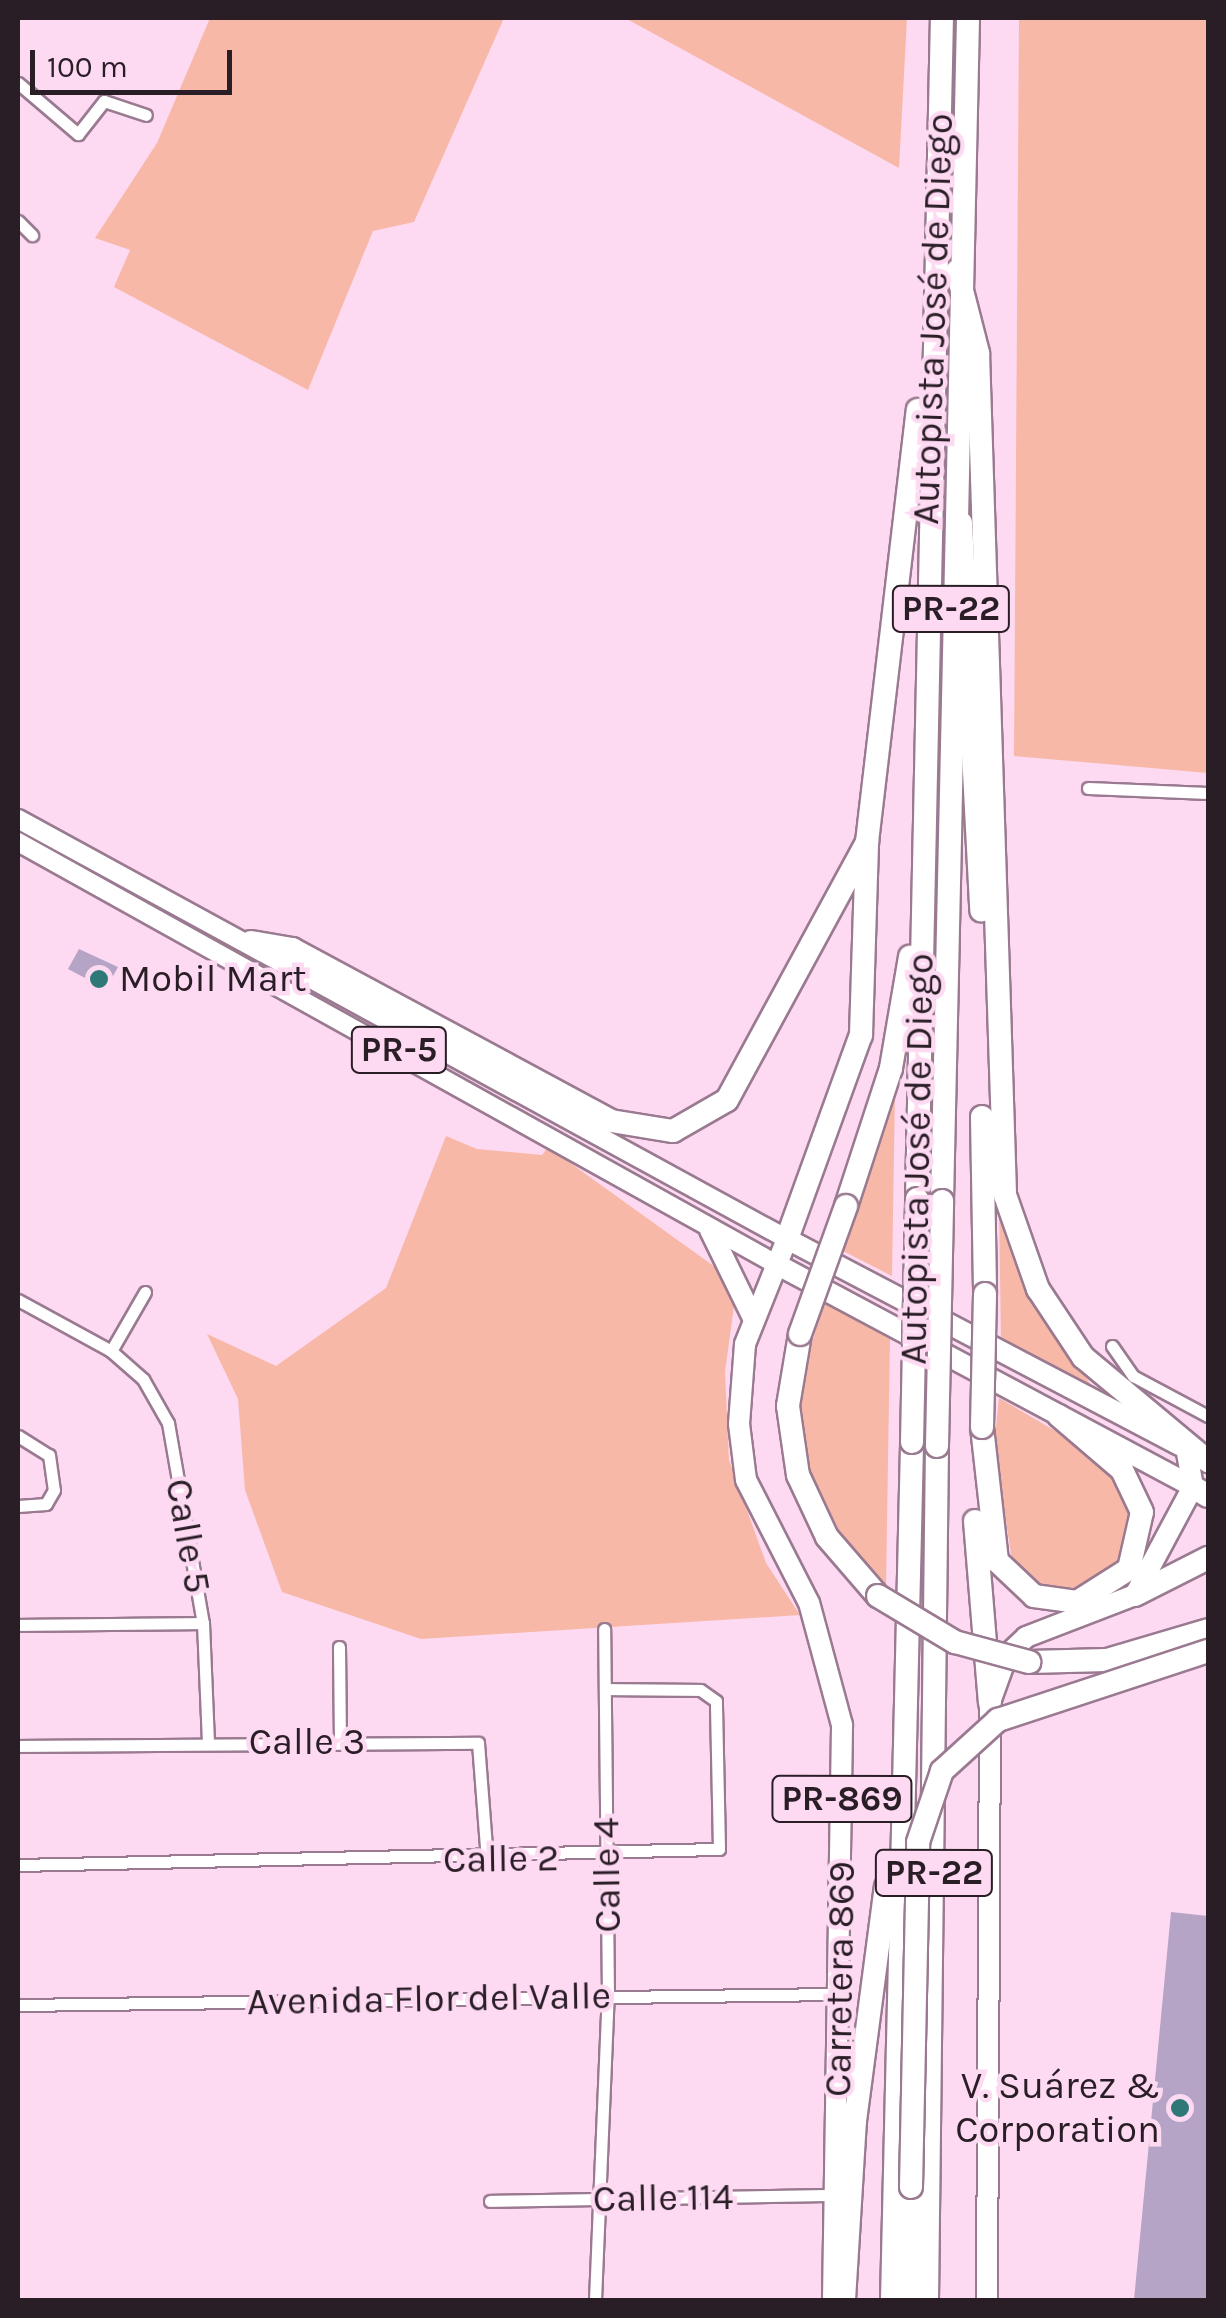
<!DOCTYPE html>
<meta charset="utf-8">
<style>
body{margin:0}
#map{position:relative;width:1226px;height:2318px;overflow:hidden;background:#fddaf2;font-family:Karla,sans-serif}
div>[style]{position:absolute}
.green>*{inset:0;background:#f8b8a8}
.building>*{inset:0;background:#b5a4c5}
.roads{filter:drop-shadow(2px 0 #9a7a90) drop-shadow(-2px 0 #9a7a90) drop-shadow(0 2px #9a7a90) drop-shadow(0 -2px #9a7a90)}
.minor>*{height:11px;margin:-5.5px;padding:0 5.5px;transform-origin:5.5px;border-radius:5.5px;background:#fff}
.primary>*{height:18px;margin:-9px;padding:0 9px;transform-origin:9px;border-radius:9px;background:#fff}
.trunk>*{height:20px;margin:-10px;padding:0 10px;transform-origin:10px;border-radius:10px;background:#fff}
.motorway>*{height:22px;margin:-11px;padding:0 11px;transform-origin:11px;border-radius:11px;background:#fff}
.bridges{filter:drop-shadow(2px 0 #9a7a90) drop-shadow(-2px 0 #9a7a90) drop-shadow(0 2px #9a7a90) drop-shadow(0 -2px #9a7a90)}
.motorway-bridge>*{height:22px;margin:-11px;padding:0 11px;transform-origin:11px;border-radius:11px;background:#fff}
.dots>*{width:28px;height:28px;translate:-50% -50%;box-sizing:border-box;border:5px solid #fddaf2;border-radius:50%}
span{translate:-50% -50%;white-space:nowrap;text-align:center;line-height:1.15;-webkit-text-stroke:9px #fddaf2;paint-order:stroke}
.shield-label span{padding:2px 8px;background:#fddaf2;border:2px solid;border-radius:8px;-webkit-text-stroke-width:0}
.shield-label{font-size:35px;color:#2a1e26;font-weight:700}
.street-label{font-size:38px;color:#2a1e26}
.poi-label{font-size:38px;color:#2a1e26}
.left{translate:0 -50%;text-align:left}
.right{translate:-100% -50%;text-align:right}
.frame{position:absolute;inset:0;border:20px solid #2a1e26;pointer-events:none}
.scale{position:absolute;left:30px;top:50px;width:202px;height:45px;box-sizing:border-box;border:5px solid #2a1e26;border-top:0;padding-left:12px;font-size:30px;line-height:35px;white-space:nowrap;color:#2a1e26;-webkit-text-stroke:8px #fddaf2;paint-order:stroke}
</style>
<div id="map">
<div class="green">
<div style="clip-path:polygon(210px 18px,504px 18px,414px 222px,373px 231px,308px 390px,114px 287px,130px 250px,95px 238px,157px 143px)"></div>
<div style="clip-path:polygon(625px 18px,907px 18px,899px 168px)"></div>
<div style="clip-path:polygon(1019px 18px,1208px 18px,1208px 773px,1014px 756px)"></div>
<div style="clip-path:polygon(895px 1091px,892px 1276px,841px 1250px)"></div>
<div style="clip-path:polygon(446px 1136px,477px 1149px,542px 1155px,548px 1147px,722px 1272px,735px 1299px,725px 1372px,729px 1460px,766px 1563px,800px 1615px,421px 1639px,282px 1592px,245px 1490px,238px 1399px,207px 1334px,276px 1366px,386px 1288px)"></div>
<div style="clip-path:polygon(999px 1207px,1021px 1277px,1096px 1393px,1001px 1340px)"></div>
<div style="clip-path:polygon(823px 1301px,890px 1339px,886px 1587px,852px 1557px,802px 1454px,796px 1406px)"></div>
<div style="clip-path:polygon(999px 1398px,1083px 1447px,1124px 1492px,1133px 1524px,1127px 1556px,1089px 1589px,1043px 1588px,1013px 1566px,994px 1445px)"></div>
</div>
<div class="building">
<div style="clip-path:polygon(79px 949px,118px 967px,106px 989px,68px 969px)"></div>
<div style="clip-path:polygon(1171px 1912px,1208px 1916px,1208px 2300px,1134px 2300px)"></div>
</div>
<div class="roads">
<div class="minor">
<div style="left:18px;top:83px;width:79px;rotate:40.4deg"></div>
<div style="left:78px;top:134px;width:42px;rotate:-51.8deg"></div>
<div style="left:104px;top:101px;width:44px;rotate:18.4deg"></div>
<div style="left:18px;top:221px;width:20px;rotate:45deg"></div>
<div style="left:1088px;top:788px;width:120px;rotate:2.4deg"></div>
<div style="left:18px;top:1300px;width:106px;rotate:28.7deg"></div>
<div style="left:111px;top:1351px;width:43px;rotate:41.2deg"></div>
<div style="left:143px;top:1379px;width:51px;rotate:60.4deg"></div>
<div style="left:168px;top:1423px;width:203px;rotate:80.1deg"></div>
<div style="left:203px;top:1623px;width:120px;rotate:87.6deg"></div>
<div style="left:1112px;top:1346px;width:37px;rotate:55deg"></div>
<div style="left:1133px;top:1376px;width:85px;rotate:28.1deg"></div>
<div style="left:111px;top:1351px;width:68px;rotate:-60deg"></div>
<div style="left:18px;top:1436px;width:36px;rotate:32deg"></div>
<div style="left:49px;top:1455px;width:35px;rotate:82deg"></div>
<div style="left:54px;top:1490px;width:16px;rotate:120deg"></div>
<div style="left:46px;top:1504px;width:28px;rotate:176deg"></div>
<div style="left:18px;top:1625px;width:185px;rotate:-0.6deg"></div>
<div style="left:339px;top:1647px;width:94px;rotate:89.4deg"></div>
<div style="left:18px;top:1746px;width:460px;rotate:-0.4deg"></div>
<div style="left:478px;top:1743px;width:116px;rotate:85.6deg"></div>
<div style="left:18px;top:1865px;width:701px;rotate:-1.31deg"></div>
<div style="left:719px;top:1849px;width:148px;rotate:-91.2deg"></div>
<div style="left:716px;top:1701px;width:19px;rotate:-145deg"></div>
<div style="left:700px;top:1690px;width:95px;rotate:-179.4deg"></div>
<div style="left:18px;top:2005px;width:822px;rotate:-0.77deg"></div>
<div style="left:490px;top:2201px;width:346px;rotate:-1deg"></div>
<div style="left:595px;top:2300px;width:304px;rotate:-87.6deg"></div>
<div style="left:608px;top:1996px;width:367px;rotate:-90.6deg"></div>
</div>
<div class="primary">
<div style="left:18px;top:819px;width:876px;rotate:28.64deg"></div>
<div style="left:18px;top:842px;width:868px;rotate:29.11deg"></div>
</div>
<div class="trunk">
<div style="left:710px;top:1230px;width:100px;rotate:63.9deg"></div>
<div style="left:776px;top:1264px;width:473px;rotate:28.1deg"></div>
<div style="left:833px;top:2300px;width:575px;rotate:-89.1deg"></div>
<div style="left:842px;top:1725px;width:126px;rotate:-105.1deg"></div>
<div style="left:809px;top:1603px;width:138px;rotate:-117.1deg"></div>
<div style="left:746px;top:1480px;width:56px;rotate:-97.1deg"></div>
<div style="left:739px;top:1424px;width:80px;rotate:-85.7deg"></div>
<div style="left:745px;top:1344px;width:113px;rotate:-68.2deg"></div>
<div style="left:787px;top:1239px;width:443px;rotate:27.7deg"></div>
<div style="left:987px;top:2300px;width:598px;rotate:-89.71deg"></div>
<div style="left:990px;top:1702px;width:50px;rotate:-70.1deg"></div>
<div style="left:1007px;top:1655px;width:26px;rotate:-43deg"></div>
<div style="left:1026px;top:1637px;width:117px;rotate:-21.1deg"></div>
<div style="left:1135px;top:1595px;width:123px;rotate:-61.8deg"></div>
<div style="left:1193px;top:1487px;width:39px;rotate:-100deg"></div>
</div>
<div class="motorway">
<div style="left:957px;top:271px;width:85px;rotate:75.6deg"></div>
<div style="left:978px;top:353px;width:842px;rotate:88.16deg"></div>
<div style="left:1005px;top:1195px;width:100px;rotate:70.7deg"></div>
<div style="left:1038px;top:1289px;width:82px;rotate:56.5deg"></div>
<div style="left:1083px;top:1357px;width:163px;rotate:39.8deg"></div>
<div style="left:961px;top:523px;width:388px;rotate:87deg"></div>
<div style="left:251px;top:942px;width:42px;rotate:9.7deg"></div>
<div style="left:292px;top:949px;width:362px;rotate:28.3deg"></div>
<div style="left:611px;top:1121px;width:63px;rotate:9.2deg"></div>
<div style="left:673px;top:1131px;width:62px;rotate:-29.9deg"></div>
<div style="left:727px;top:1100px;width:294px;rotate:-61.5deg"></div>
<div style="left:982px;top:1117px;width:177px;rotate:89deg"></div>
<div style="left:917px;top:1199px;width:1181px;rotate:-88.79deg"></div>
<div style="left:942px;top:1201px;width:1183px;rotate:-88.74deg"></div>
<div style="left:846px;top:1206px;width:145px;rotate:-71.9deg"></div>
<div style="left:891px;top:1068px;width:113px;rotate:-80.3deg"></div>
<div style="left:787px;top:1239px;width:217px;rotate:-70.1deg"></div>
<div style="left:861px;top:1035px;width:193px;rotate:-88.2deg"></div>
<div style="left:867px;top:842px;width:435px;rotate:-83.3deg"></div>
<div style="left:800px;top:1334px;width:73px;rotate:99.5deg"></div>
<div style="left:788px;top:1406px;width:70px;rotate:81.8deg"></div>
<div style="left:798px;top:1475px;width:68px;rotate:64.9deg"></div>
<div style="left:827px;top:1537px;width:78px;rotate:49.2deg"></div>
<div style="left:982px;top:1427px;width:135px;rotate:83.6deg"></div>
<div style="left:997px;top:1561px;width:51px;rotate:43.4deg"></div>
<div style="left:1034px;top:1596px;width:43px;rotate:7.9deg"></div>
<div style="left:1077px;top:1602px;width:62px;rotate:-32.4deg"></div>
<div style="left:1129px;top:1569px;width:58px;rotate:-77.2deg"></div>
<div style="left:1142px;top:1512px;width:47px;rotate:-115.5deg"></div>
<div style="left:1122px;top:1470px;width:83px;rotate:-139.4deg"></div>
<div style="left:1193px;top:1487px;width:17px;rotate:31deg"></div>
<div style="left:975px;top:1521px;width:182px;rotate:85.3deg"></div>
<div style="left:1135px;top:1595px;width:82px;rotate:-26.9deg"></div>
<div style="left:1029px;top:1662px;width:78px;rotate:-1.5deg"></div>
<div style="left:1107px;top:1660px;width:105px;rotate:-16.5deg"></div>
<div style="left:844px;top:2300px;width:179px;rotate:-86.5deg"></div>
<div style="left:855px;top:2121px;width:236px;rotate:-82.5deg"></div>
<div style="left:892px;top:2300px;width:858px;rotate:-88.66deg"></div>
<div style="left:909px;top:2300px;width:113px;rotate:-89deg"></div>
<div style="left:927px;top:2300px;width:854px;rotate:-89.33deg"></div>
</div>
</div>
<div class="bridges">
<div class="motorway-bridge">
<div style="left:800px;top:1334px;width:136px;rotate:-70.2deg"></div>
<div style="left:982px;top:1427px;width:133px;rotate:-88.7deg"></div>
<div style="left:912px;top:1442px;width:243px;rotate:-88.8deg"></div>
<div style="left:937px;top:1446px;width:245px;rotate:-88.8deg"></div>
<div style="left:878px;top:1596px;width:90px;rotate:30.9deg"></div>
<div style="left:955px;top:1642px;width:77px;rotate:15.1deg"></div>
<div style="left:911px;top:2187px;width:345px;rotate:-88.8deg"></div>
<div style="left:918px;top:1842px;width:75px;rotate:-71.3deg"></div>
<div style="left:942px;top:1771px;width:76px;rotate:-42.3deg"></div>
<div style="left:998px;top:1720px;width:221px;rotate:-18.2deg"></div>
</div>
</div>
<div class="dots">
<div style="left:99px;top:979px;background:#2f7878"></div>
<div style="left:1180px;top:2108px;background:#2f7878"></div>
</div>
<div class="shield-label">
<span style="left:951px;top:609px">PR-22</span>
<span style="left:399px;top:1050px">PR-5</span>
<span style="left:842px;top:1799px">PR-869</span>
<span style="left:934px;top:1873px">PR-22</span>
</div>
<div class="street-label">
<span style="left:933px;top:319px;rotate:-88deg">Autopista José de Diego</span>
<span style="left:917px;top:1159px;rotate:-89deg">Autopista José de Diego</span>
<span style="left:188px;top:1536px;rotate:80deg">Calle 5</span>
<span style="left:307px;top:1742px">Calle 3</span>
<span style="left:501px;top:1859px;rotate:-1deg">Calle 2</span>
<span style="left:607px;top:1875px;rotate:-91deg">Calle 4</span>
<span style="left:840px;top:1979px;rotate:-89deg">Carretera 869</span>
<span style="left:429px;top:1999px;rotate:-1deg">Avenida Flor del Valle</span>
<span style="left:663px;top:2198px;rotate:-1deg">Calle 114</span>
</div>
<div class="poi-label">
<span class="left" style="left:119px;top:979px">Mobil Mart</span>
<span class="right" style="left:1160px;top:2108px">V. Suárez &amp;<br>Corporation</span>
</div>
<div class="frame"></div>
<div class="scale">100 m</div>
</div>
